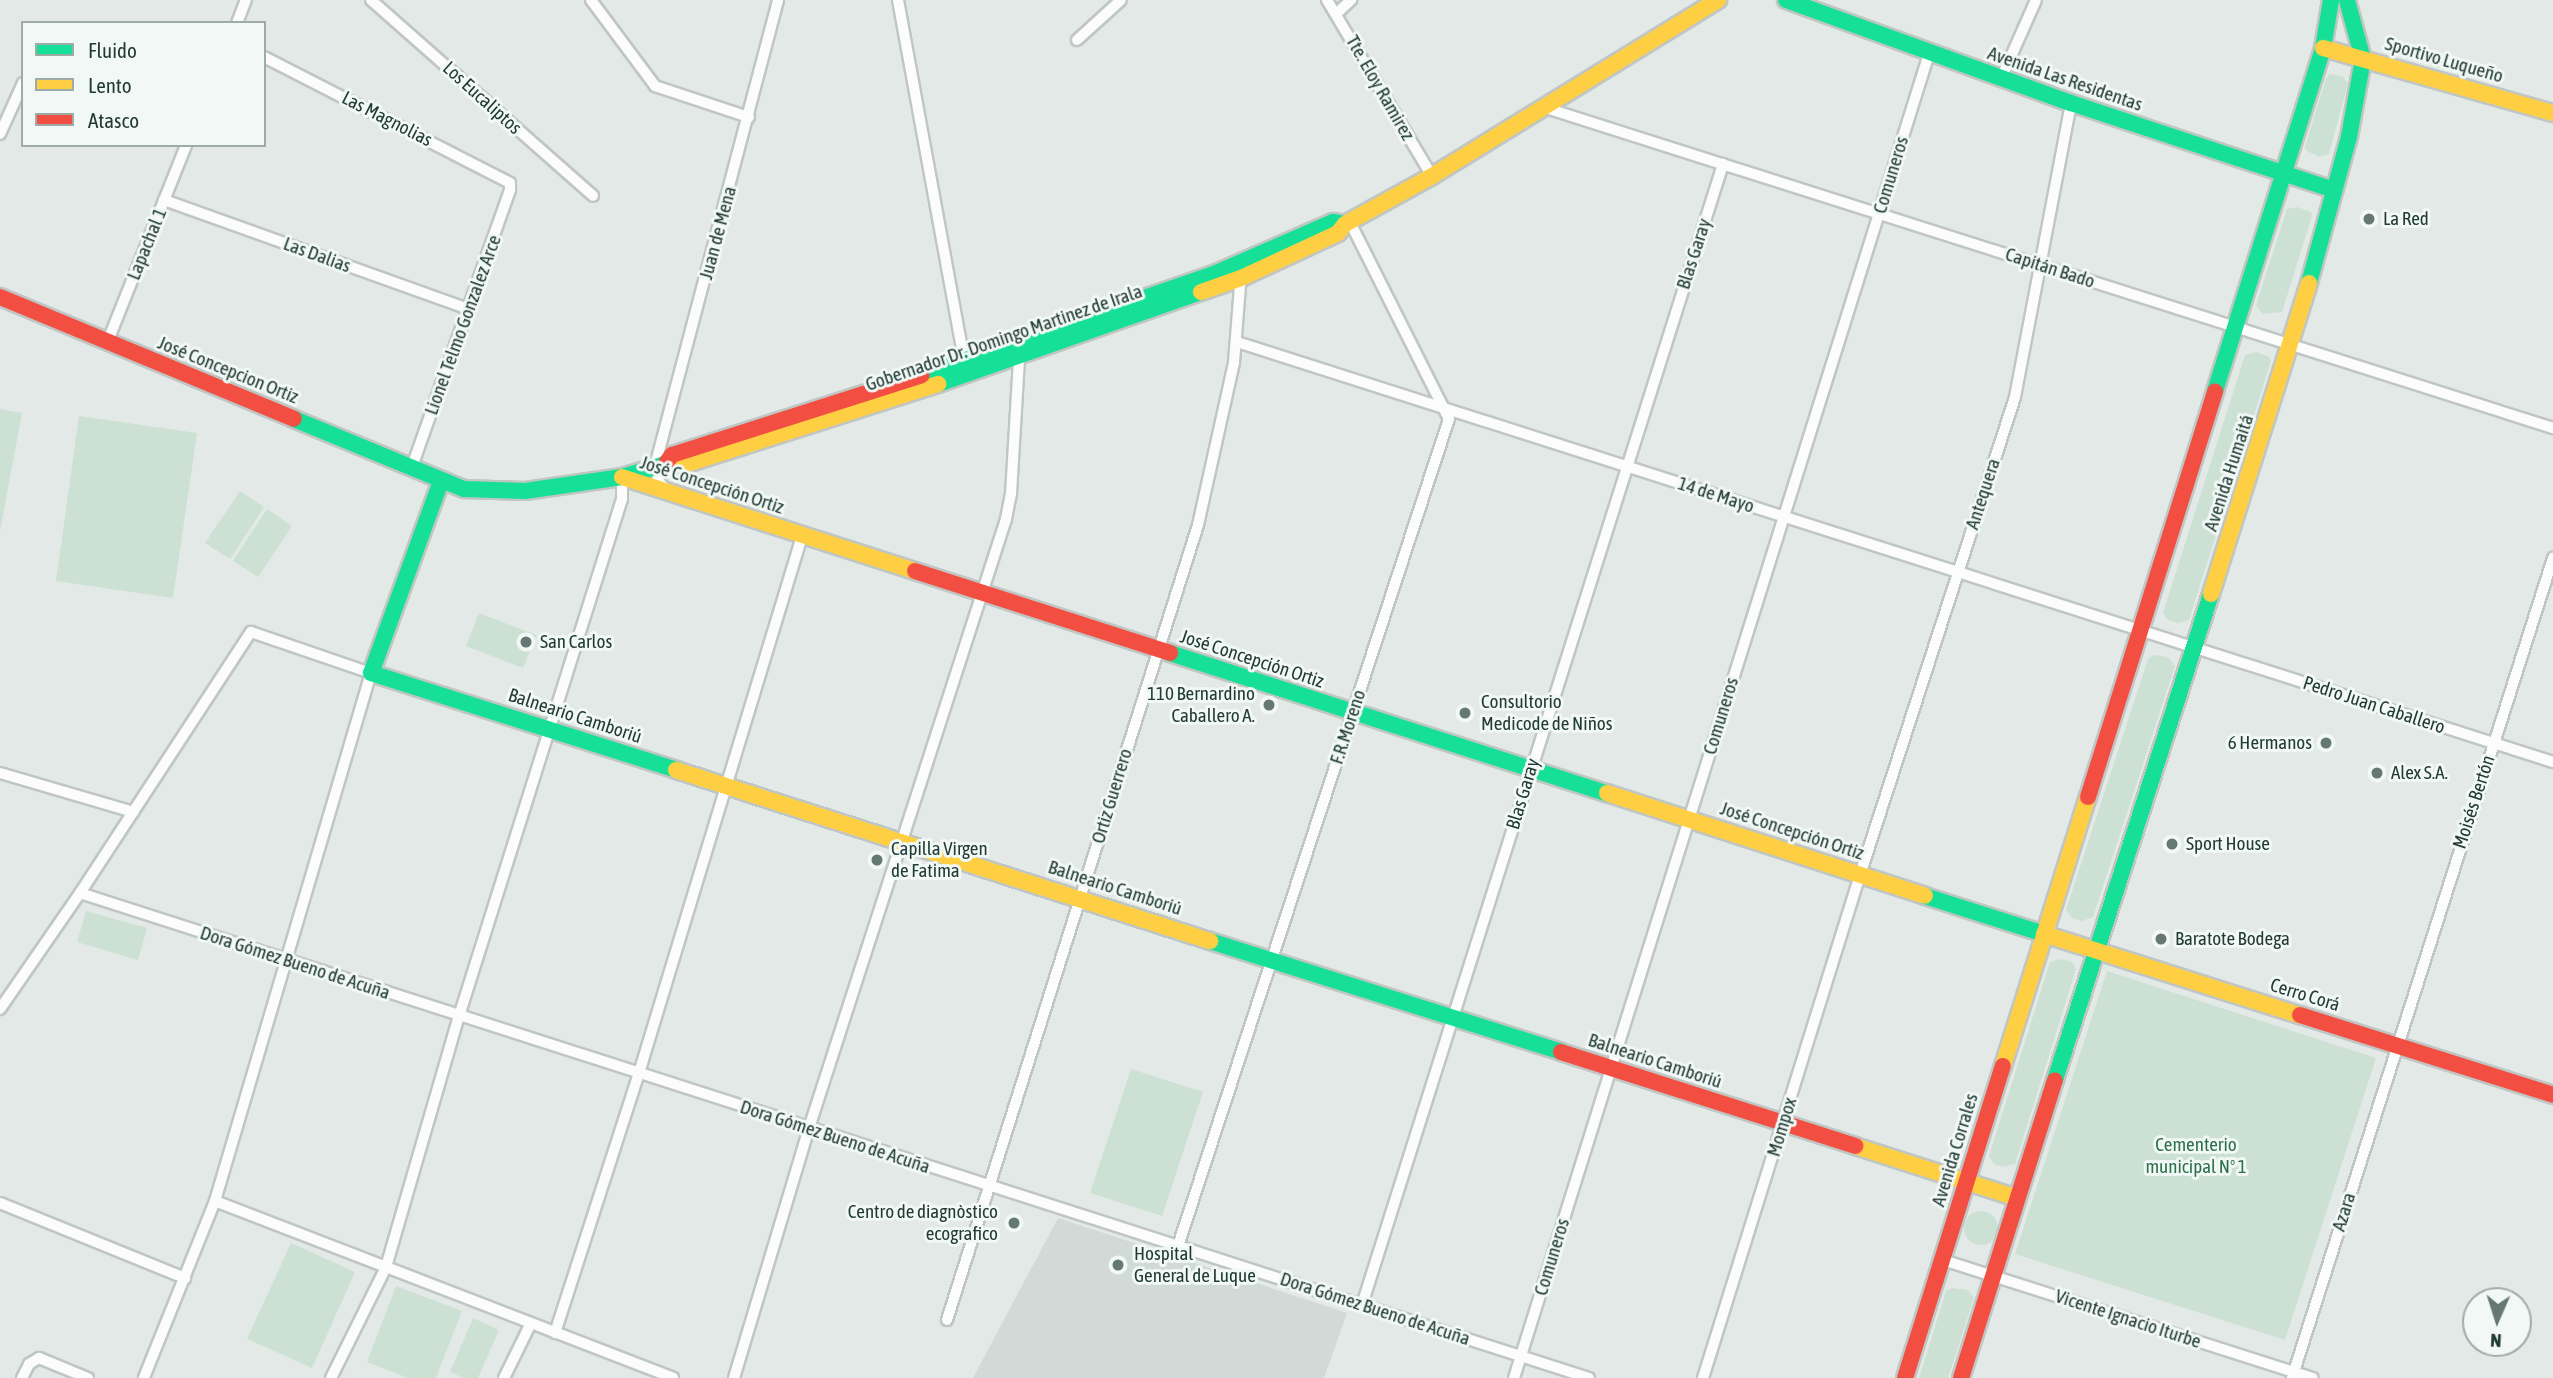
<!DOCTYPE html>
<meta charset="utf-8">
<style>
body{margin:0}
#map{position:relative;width:2553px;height:1378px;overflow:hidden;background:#e3e9e6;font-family:"Asap Condensed",sans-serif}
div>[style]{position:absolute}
.built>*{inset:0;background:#d1dad6}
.green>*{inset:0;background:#cce1d4}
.round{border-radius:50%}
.roads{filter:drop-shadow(2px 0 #c0c6c3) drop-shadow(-2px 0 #c0c6c3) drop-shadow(0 2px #c0c6c3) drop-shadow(0 -2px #c0c6c3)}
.street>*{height:10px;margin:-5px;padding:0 5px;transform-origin:5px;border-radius:5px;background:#fbfcfb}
.fast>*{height:16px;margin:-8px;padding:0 8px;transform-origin:8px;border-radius:8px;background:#16e098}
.slow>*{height:16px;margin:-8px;padding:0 8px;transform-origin:8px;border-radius:8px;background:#ffcf43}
.jam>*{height:16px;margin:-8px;padding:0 8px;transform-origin:8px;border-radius:8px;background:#f24e42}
.dots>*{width:19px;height:19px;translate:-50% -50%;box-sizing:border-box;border:4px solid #f1f8f5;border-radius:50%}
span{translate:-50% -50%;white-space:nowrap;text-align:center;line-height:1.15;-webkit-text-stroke:6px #f1f8f5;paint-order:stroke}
.street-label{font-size:19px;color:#223b35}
.poi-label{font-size:19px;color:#223b35}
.left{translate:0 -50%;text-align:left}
.right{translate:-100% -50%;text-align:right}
.park-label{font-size:19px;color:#2e704b}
.legend{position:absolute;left:21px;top:21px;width:245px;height:126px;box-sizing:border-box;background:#f1f8f5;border:2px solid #9eaca8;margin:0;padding:9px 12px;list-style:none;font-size:21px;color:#223b35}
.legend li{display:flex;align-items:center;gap:14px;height:35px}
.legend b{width:35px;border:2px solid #9eaca8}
.north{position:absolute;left:2462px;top:1287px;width:70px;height:70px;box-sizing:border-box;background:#f1f8f5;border:2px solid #9eaca8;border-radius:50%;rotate:183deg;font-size:19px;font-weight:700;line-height:28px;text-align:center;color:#223b35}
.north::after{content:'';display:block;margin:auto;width:24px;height:32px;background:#667873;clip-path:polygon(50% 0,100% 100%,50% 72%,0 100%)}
</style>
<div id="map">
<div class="built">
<div style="clip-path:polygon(1058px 1218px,1347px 1313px,1324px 1378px,973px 1378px)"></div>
</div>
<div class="green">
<div style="clip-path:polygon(2331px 74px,2342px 76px,2348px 83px,2329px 154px,2319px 157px,2307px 151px,2305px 147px,2326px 78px)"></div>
<div style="clip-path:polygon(2297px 207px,2311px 212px,2312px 216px,2282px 312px,2262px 314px,2256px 305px,2287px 209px)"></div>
<div style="clip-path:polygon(2256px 352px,2269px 357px,2271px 361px,2189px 620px,2178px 623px,2168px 620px,2163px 613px,2245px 355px)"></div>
<div style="clip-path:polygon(0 409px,22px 413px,0 531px)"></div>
<div style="clip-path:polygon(79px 416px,197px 433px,173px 598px,56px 581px)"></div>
<div style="clip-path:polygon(240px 491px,264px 507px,230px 559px,205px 543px)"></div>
<div style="clip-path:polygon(267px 509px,292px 526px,258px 577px,233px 561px)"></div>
<div style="clip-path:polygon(479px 613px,536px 635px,523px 668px,466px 646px)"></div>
<div style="clip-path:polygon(2153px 655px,2168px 657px,2175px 666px,2093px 917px,2082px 921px,2072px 918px,2066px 910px,2148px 659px)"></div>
<div style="clip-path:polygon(86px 911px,147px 928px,138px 960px,77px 942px)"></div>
<div style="clip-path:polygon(2061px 959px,2072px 962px,2076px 969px,2015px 1164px,2003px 1167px,1994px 1164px,1989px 1156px,2050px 962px)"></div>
<div style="clip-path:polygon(2107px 971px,2376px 1058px,2285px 1340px,2015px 1254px)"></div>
<div style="clip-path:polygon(1131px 1069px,1203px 1092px,1162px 1216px,1090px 1193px)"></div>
<div class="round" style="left:1964px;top:1211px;width:34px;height:34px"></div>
<div style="clip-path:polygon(291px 1243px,355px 1272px,312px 1368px,247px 1339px)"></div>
<div style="clip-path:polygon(396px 1286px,462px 1311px,436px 1378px,408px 1378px,367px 1362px)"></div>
<div style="clip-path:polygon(1952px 1288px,1968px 1290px,1974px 1298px,1948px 1378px,1919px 1378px,1946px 1291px)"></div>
<div style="clip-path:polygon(473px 1318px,499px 1330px,478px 1378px,464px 1378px,450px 1372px)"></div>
</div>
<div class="roads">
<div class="street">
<div style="left:371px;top:0;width:296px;rotate:41.4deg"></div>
<div style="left:591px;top:0;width:107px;rotate:53.3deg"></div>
<div style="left:655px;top:86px;width:99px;rotate:18.3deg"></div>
<div style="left:898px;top:0;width:372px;rotate:79.6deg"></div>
<div style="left:1327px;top:0;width:205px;rotate:59.2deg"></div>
<div style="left:1336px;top:14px;width:21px;rotate:-43deg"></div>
<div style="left:237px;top:23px;width:25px;rotate:-69deg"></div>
<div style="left:1077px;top:40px;width:59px;rotate:-42.3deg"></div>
<div style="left:264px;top:57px;width:276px;rotate:27.1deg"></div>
<div style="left:510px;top:183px;width:7px;rotate:90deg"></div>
<div style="left:510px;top:190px;width:296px;rotate:109.5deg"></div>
<div style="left:2001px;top:79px;width:86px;rotate:-66.1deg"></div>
<div style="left:1546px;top:108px;width:1057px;rotate:17.63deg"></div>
<div style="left:0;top:134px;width:56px;rotate:-65.7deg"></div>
<div style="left:164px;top:200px;width:324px;rotate:19.7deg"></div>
<div style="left:1237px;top:342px;width:1381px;rotate:17.7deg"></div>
<div style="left:107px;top:343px;width:213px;rotate:-68.2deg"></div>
<div style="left:668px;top:491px;width:13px;rotate:-135deg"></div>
<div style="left:659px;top:482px;width:16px;rotate:-104deg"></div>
<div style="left:655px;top:466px;width:482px;rotate:-75.2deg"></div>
<div style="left:0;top:773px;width:139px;rotate:16.3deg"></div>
<div style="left:80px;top:893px;width:1585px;rotate:17.82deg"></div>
<div style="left:0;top:1009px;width:141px;rotate:-55.4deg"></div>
<div style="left:80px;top:893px;width:312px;rotate:-56.8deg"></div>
<div style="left:251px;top:632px;width:127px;rotate:18.9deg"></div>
<div style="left:371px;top:673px;width:551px;rotate:106.46deg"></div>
<div style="left:215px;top:1201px;width:191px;rotate:111.9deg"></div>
<div style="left:215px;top:1201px;width:491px;rotate:21.1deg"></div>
<div style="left:0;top:1203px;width:200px;rotate:22.1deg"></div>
<div style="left:1178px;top:1246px;width:870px;rotate:-71.86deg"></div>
<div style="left:1449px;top:419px;width:220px;rotate:-116.7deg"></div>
<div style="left:1943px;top:1260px;width:388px;rotate:17.7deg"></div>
<div style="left:1362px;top:1305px;width:1197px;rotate:-72.44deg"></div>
<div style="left:947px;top:1320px;width:834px;rotate:-72.48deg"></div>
<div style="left:1198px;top:525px;width:167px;rotate:-77.5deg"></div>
<div style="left:1234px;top:362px;width:88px;rotate:-85.5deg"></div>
<div style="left:555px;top:1333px;width:273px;rotate:-72.1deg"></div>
<div style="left:639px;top:1073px;width:561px;rotate:-73.11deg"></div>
<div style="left:22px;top:1378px;width:16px;rotate:-63deg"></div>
<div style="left:29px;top:1364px;width:12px;rotate:-31deg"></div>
<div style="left:39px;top:1358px;width:53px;rotate:22.2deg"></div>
<div style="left:331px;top:1378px;width:124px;rotate:-63.6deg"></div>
<div style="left:386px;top:1267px;width:265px;rotate:-73.8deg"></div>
<div style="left:460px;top:1013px;width:539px;rotate:-72.51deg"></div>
<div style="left:622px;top:499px;width:22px;rotate:-90deg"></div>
<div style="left:504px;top:1378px;width:61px;rotate:-63.9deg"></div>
<div style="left:734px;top:1378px;width:261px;rotate:-73.3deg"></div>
<div style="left:809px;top:1128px;width:640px;rotate:-72.07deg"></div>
<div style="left:1006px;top:519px;width:25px;rotate:-79deg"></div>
<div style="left:1011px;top:494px;width:136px;rotate:-86.6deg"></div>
<div style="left:1514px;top:1378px;width:1388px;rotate:-72.6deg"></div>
<div style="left:1703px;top:1378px;width:527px;rotate:-72.67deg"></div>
<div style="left:1860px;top:875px;width:503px;rotate:-72.03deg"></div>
<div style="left:2015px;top:397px;width:299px;rotate:-79.2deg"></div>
<div style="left:2292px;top:1378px;width:861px;rotate:-72.34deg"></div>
</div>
<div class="fast">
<div style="left:1786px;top:0;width:303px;rotate:19.9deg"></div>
<div style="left:2071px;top:103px;width:277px;rotate:18.3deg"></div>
<div style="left:2309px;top:283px;width:151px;rotate:-74.7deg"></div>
<div style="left:2349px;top:137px;width:79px;rotate:-79.8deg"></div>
<div style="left:2363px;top:59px;width:61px;rotate:-105.2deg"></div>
<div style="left:922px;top:375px;width:311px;rotate:-19.1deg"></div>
<div style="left:1216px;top:273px;width:128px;rotate:-23.6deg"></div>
<div style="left:1333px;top:222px;width:12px;rotate:9deg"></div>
<div style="left:938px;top:384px;width:279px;rotate:-19.3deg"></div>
<div style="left:2215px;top:391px;width:360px;rotate:-72.5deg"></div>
<div style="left:2323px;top:48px;width:49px;rotate:-80.5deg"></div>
<div style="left:294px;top:419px;width:184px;rotate:22.4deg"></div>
<div style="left:464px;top:489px;width:61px;rotate:1.9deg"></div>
<div style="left:525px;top:491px;width:98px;rotate:-8.2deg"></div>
<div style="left:622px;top:477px;width:49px;rotate:-16.6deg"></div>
<div style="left:441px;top:481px;width:204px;rotate:110deg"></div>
<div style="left:371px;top:673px;width:320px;rotate:17.6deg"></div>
<div style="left:1170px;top:653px;width:459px;rotate:17.8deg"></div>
<div style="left:1925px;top:896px;width:125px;rotate:17.7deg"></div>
<div style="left:1210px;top:941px;width:368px;rotate:17.5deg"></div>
<div style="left:2055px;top:1080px;width:510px;rotate:-72.2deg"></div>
</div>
<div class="slow">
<div style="left:2323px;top:48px;width:239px;rotate:15.8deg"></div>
<div style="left:1201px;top:292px;width:42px;rotate:-19.3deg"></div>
<div style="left:1241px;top:278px;width:107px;rotate:-24.9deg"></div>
<div style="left:1338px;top:233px;width:11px;rotate:-52deg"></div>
<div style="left:1345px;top:224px;width:99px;rotate:-28.9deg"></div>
<div style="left:1432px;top:176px;width:336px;rotate:-31.6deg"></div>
<div style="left:669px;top:463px;width:15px;rotate:8deg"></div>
<div style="left:684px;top:465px;width:267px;rotate:-17.7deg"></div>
<div style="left:622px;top:477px;width:308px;rotate:17.8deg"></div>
<div style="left:2211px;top:594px;width:326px;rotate:-72.5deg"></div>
<div style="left:676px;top:770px;width:561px;rotate:17.76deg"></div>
<div style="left:1607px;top:793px;width:334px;rotate:17.9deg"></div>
<div style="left:2044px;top:934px;width:269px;rotate:17.6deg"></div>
<div style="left:2003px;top:1066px;width:282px;rotate:-72.5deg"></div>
<div style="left:1855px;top:1146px;width:170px;rotate:17.8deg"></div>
</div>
<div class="jam">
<div style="left:0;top:297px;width:318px;rotate:22.5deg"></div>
<div style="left:666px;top:463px;width:10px;rotate:-53deg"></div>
<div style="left:672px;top:455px;width:262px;rotate:-17.7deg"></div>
<div style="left:915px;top:571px;width:268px;rotate:17.8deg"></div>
<div style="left:2088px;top:797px;width:425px;rotate:-72.6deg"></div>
<div style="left:2300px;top:1015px;width:265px;rotate:17.5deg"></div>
<div style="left:1561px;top:1052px;width:309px;rotate:17.7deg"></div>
<div style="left:1905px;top:1378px;width:327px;rotate:-72.6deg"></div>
<div style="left:1961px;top:1378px;width:312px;rotate:-72.5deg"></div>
</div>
</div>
<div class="dots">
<div style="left:2369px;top:219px;background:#667873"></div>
<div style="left:526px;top:642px;background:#667873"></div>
<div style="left:1269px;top:705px;background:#667873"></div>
<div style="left:1465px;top:713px;background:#667873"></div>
<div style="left:2326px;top:743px;background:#667873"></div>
<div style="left:2377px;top:773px;background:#667873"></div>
<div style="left:2172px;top:844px;background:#667873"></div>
<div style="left:877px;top:860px;background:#667873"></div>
<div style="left:2161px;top:939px;background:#667873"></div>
<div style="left:1014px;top:1223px;background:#667873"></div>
<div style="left:1118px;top:1265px;background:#667873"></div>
</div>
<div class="street-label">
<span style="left:2444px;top:60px;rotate:16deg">Sportivo Luqueño</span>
<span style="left:2065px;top:79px;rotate:19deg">Avenida Las Residentas</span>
<span style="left:1380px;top:88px;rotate:60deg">Tte. Eloy Ramirez</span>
<span style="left:482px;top:98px;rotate:42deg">Los Eucaliptos</span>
<span style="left:387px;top:119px;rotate:27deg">Las Magnolias</span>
<span style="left:1891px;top:175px;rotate:-73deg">Comuneros</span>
<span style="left:718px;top:233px;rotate:-75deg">Juan de Mena</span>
<span style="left:147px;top:244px;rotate:-68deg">Lapachal 1</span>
<span style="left:1694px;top:254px;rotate:-72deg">Blas Garay</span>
<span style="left:317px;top:255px;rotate:20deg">Las Dalias</span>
<span style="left:2050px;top:268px;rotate:18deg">Capitán Bado</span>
<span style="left:463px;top:325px;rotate:-70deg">Lionel Telmo Gonzalez Arce</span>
<span style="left:1004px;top:338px;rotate:-19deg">Gobernador Dr. Domingo Martinez de Irala</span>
<span style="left:228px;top:370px;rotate:22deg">José Concepcion Ortiz</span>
<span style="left:2229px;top:473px;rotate:-72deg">Avenida Humaitá</span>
<span style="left:712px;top:485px;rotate:18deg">José Concepción Ortiz</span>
<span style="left:1983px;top:494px;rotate:-72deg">Antequera</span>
<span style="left:1716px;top:495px;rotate:18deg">14 de Mayo</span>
<span style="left:1252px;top:659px;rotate:18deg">José Concepción Ortiz</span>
<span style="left:2374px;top:705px;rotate:18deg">Pedro Juan Caballero</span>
<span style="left:575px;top:716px;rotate:18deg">Balneario Camboriú</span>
<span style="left:1721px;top:716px;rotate:-73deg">Comuneros</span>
<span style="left:1348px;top:727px;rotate:-72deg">F.R.Moreno</span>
<span style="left:1523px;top:794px;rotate:-73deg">Blas Garay</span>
<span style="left:1112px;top:796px;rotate:-73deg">Ortiz Guerrero</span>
<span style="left:2474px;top:802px;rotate:-72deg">Moisés Bertón</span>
<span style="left:1792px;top:831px;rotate:18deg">José Concepción Ortiz</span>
<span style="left:1115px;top:888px;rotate:18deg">Balneario Camboriú</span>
<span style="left:295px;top:963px;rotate:18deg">Dora Gómez Bueno de Acuña</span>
<span style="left:2305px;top:995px;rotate:17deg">Cerro Corá</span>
<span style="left:1655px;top:1061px;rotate:18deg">Balneario Camboriú</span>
<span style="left:1782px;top:1127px;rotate:-73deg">Mompox</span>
<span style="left:835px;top:1137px;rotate:18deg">Dora Gómez Bueno de Acuña</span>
<span style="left:1955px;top:1150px;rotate:-73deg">Avenida Corrales</span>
<span style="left:2344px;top:1212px;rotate:-73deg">Azara</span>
<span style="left:1552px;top:1257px;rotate:-73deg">Comuneros</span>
<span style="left:1375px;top:1309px;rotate:18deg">Dora Gómez Bueno de Acuña</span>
<span style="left:2128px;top:1319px;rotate:18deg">Vicente Ignacio Iturbe</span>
</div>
<div class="poi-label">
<span class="left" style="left:2383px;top:219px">La Red</span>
<span class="left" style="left:540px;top:642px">San Carlos</span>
<span class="right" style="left:1255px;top:705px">110 Bernardino<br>Caballero A.</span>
<span class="left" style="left:1481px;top:713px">Consultorio<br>Medicode de Niños</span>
<span class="right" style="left:2312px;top:743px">6 Hermanos</span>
<span class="left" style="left:2391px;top:773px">Alex S.A.</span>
<span class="left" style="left:2186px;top:844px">Sport House</span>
<span class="left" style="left:891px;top:860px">Capilla Virgen<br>de Fatima</span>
<span class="left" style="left:2175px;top:939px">Baratote Bodega</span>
<span class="right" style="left:998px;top:1223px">Centro de diagnòstico<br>ecografico</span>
<span class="left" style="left:1134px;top:1265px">Hospital<br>General de Luque</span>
</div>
<div class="park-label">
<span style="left:2196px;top:1156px">Cementerio<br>municipal Nº 1</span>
</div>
<ul class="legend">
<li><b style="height:9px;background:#16e098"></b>Fluido</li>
<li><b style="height:9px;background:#ffcf43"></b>Lento</li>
<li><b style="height:9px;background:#f24e42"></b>Atasco</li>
</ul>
<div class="north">N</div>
</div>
